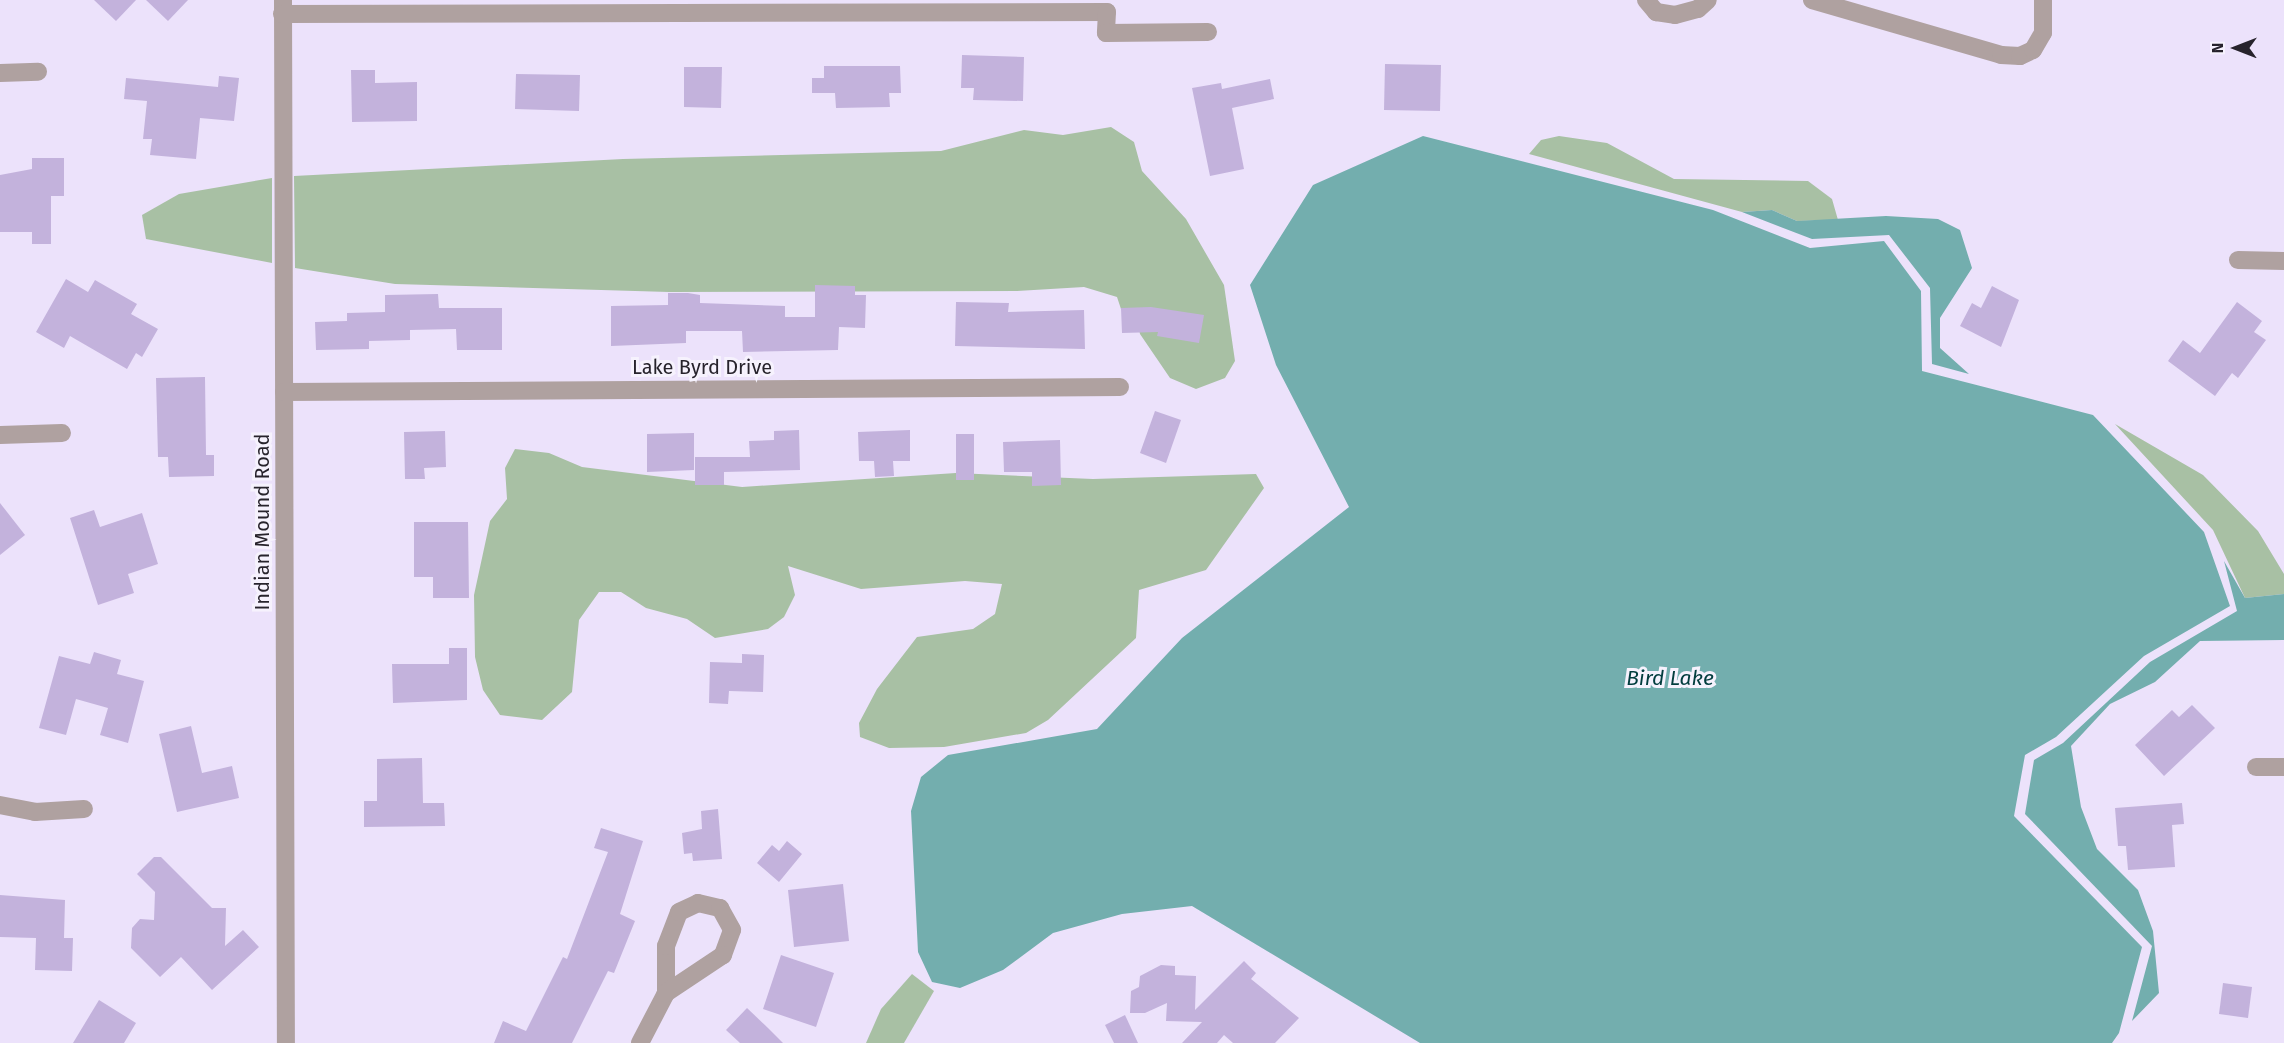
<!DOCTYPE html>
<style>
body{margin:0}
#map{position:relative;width:2284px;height:1043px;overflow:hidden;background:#ece2fb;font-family:"Fira Sans",sans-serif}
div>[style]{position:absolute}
.green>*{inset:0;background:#a8c0a4}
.water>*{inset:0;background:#73aeae}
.building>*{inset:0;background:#c3b2dc}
.minor>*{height:18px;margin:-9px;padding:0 9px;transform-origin:9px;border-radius:9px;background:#afa1a0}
span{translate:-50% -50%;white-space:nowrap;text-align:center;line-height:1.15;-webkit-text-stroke:6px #f6f2fd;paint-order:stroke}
.street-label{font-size:20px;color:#27232c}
.water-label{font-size:21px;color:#023d3e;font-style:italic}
.north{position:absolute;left:2206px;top:18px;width:60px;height:60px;-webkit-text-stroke:4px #f6f2fd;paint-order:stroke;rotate:270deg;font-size:16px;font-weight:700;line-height:24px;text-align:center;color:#27232c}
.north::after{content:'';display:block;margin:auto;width:21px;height:27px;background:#27232c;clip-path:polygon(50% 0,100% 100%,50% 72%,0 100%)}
</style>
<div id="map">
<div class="green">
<div style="clip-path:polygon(1111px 127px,1134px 142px,1142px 171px,1186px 219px,1224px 285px,1235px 361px,1225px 378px,1196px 389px,1170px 378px,1140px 334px,1136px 316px,1121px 309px,1117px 297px,1084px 287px,1017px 291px,669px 292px,395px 284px,295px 268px,294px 176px,623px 159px,941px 151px,1024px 130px,1063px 135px)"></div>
<div style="clip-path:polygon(1559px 136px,1607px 143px,1674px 179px,1808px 181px,1832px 199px,1838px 220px,1797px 221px,1772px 210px,1742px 212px,1529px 154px,1541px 140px)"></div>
<div style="clip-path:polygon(272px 178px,272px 263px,146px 239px,142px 215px,179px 194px)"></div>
<div style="clip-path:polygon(2115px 424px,2203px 475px,2258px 531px,2284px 574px,2284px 594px,2245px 598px,2213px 530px)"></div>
<div style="clip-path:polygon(515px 449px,549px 453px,582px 467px,742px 487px,956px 473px,1093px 479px,1256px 474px,1264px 488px,1206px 570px,1139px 590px,1136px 638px,1048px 720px,1026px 733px,944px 747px,889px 748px,860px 737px,859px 723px,877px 689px,917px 637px,973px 629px,995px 614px,1002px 584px,965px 581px,861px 589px,788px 566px,795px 595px,784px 617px,768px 629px,715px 638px,687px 619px,646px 608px,621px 592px,599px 592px,579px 620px,572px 692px,542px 720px,500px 715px,483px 690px,475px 657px,474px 595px,490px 521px,507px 499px,505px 468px)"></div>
<div style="clip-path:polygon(912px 974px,934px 991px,904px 1043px,866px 1043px,881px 1009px)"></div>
</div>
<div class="water">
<div style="clip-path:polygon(1423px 136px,1713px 210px,1810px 248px,1884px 241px,1921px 291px,1922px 371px,2093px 415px,2204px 532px,2230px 606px,2144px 656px,2056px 737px,2025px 755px,2014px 816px,2142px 947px,2119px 1033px,2112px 1043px,1420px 1043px,1192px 906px,1122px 914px,1053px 933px,1003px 970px,960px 988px,932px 982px,918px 952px,911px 811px,921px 777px,948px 755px,1097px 729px,1182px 638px,1349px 507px,1276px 365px,1250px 285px,1313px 185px)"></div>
<div style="clip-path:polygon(1772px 210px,1797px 221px,1886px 216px,1938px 219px,1960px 230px,1972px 268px,1940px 318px,1940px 348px,1969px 374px,1932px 364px,1930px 288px,1889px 235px,1812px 239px,1742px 212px)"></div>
<div style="clip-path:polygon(2224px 561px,2245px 598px,2284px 594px,2284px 640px,2200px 641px,2155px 682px,2110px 704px,2071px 746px,2081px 807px,2097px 849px,2138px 890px,2153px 931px,2159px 993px,2132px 1021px,2152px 946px,2025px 814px,2034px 760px,2063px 743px,2150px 662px,2237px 611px)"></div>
</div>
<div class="building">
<div style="clip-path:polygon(94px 0,136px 0,116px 21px)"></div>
<div style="clip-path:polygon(146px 0,188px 0,168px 21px)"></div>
<div style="clip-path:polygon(962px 55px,1024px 57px,1023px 101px,973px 100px,974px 88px,961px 88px)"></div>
<div style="clip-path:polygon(1385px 64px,1441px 65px,1440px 111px,1384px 110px)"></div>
<div style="clip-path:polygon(824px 66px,900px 66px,901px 93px,889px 93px,890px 107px,836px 108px,835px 93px,812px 93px,812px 78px,824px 78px)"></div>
<div style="clip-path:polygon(684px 67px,722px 67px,721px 108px,684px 107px)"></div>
<div style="clip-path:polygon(351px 70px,375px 70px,375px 83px,417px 82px,417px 121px,352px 122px)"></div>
<div style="clip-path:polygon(516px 74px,580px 75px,579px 111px,515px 109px)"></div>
<div style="clip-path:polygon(219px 76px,239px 78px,234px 121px,200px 118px,196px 159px,150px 155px,152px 139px,143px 139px,147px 101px,124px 99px,126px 78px,218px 87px)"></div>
<div style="clip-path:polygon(1270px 79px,1274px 99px,1232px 108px,1244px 169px,1210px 176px,1192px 88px,1221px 83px,1222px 89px)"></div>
<div style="clip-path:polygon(32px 158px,64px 158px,64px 196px,51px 196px,51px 244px,32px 244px,32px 232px,0 232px,0 175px,32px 169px)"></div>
<div style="clip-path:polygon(66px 279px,88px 292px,95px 280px,137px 304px,131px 314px,158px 329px,142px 357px,136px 353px,127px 369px,70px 336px,64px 348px,36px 332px)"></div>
<div style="clip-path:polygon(815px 285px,855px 286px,855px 295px,866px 295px,865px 328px,839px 327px,838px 350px,743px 352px,742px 331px,686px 331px,686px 343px,611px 346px,611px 306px,668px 305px,668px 293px,688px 293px,700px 295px,700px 303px,785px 306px,785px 317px,815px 317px)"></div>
<div style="clip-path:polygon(1992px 286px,2019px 300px,2001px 347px,1960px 326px,1972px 303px,1981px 308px)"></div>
<div style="clip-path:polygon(438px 294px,439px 308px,502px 308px,502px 350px,457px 350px,456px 329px,410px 330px,410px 340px,369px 341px,369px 349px,316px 350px,315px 322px,347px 321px,347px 313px,385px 312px,385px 295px)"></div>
<div style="clip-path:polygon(956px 302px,1009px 303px,1008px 312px,1084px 310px,1085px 349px,955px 346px)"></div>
<div style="clip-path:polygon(2237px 302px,2262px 321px,2254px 332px,2266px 340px,2238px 378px,2232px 373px,2215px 396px,2168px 361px,2183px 340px,2200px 353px)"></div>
<div style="clip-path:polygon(1151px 307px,1204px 315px,1199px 343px,1157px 336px,1158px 332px,1122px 333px,1121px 308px)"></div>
<div style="clip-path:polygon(205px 377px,206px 455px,214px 455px,214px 476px,169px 477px,168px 457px,158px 457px,156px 378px)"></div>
<div style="clip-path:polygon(1155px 411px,1181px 420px,1166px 463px,1140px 453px)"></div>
<div style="clip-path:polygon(799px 430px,800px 470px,724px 472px,724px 485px,695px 485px,695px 457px,750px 457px,749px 441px,774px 440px,774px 431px)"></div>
<div style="clip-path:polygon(910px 430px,910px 461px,893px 461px,894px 476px,875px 477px,874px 461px,859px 461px,858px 432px)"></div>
<div style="clip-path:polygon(445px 431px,446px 467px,424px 468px,425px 479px,405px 479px,404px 432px)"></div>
<div style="clip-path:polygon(694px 433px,694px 470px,647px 472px,647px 434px)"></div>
<div style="clip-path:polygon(956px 434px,974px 434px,974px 480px,956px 480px)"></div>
<div style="clip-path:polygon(1060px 440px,1061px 485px,1032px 486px,1032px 472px,1004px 472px,1003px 442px)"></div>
<div style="clip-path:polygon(0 503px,25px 535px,0 555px)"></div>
<div style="clip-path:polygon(94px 510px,100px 527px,142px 513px,158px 564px,128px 574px,134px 593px,98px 605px,70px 518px)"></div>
<div style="clip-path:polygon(414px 522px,468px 522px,469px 598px,433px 598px,433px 577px,414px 577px)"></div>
<div style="clip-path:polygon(449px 648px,467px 648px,467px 700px,393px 703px,392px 664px,449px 664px)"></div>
<div style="clip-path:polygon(94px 652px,121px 660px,117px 674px,144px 681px,128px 743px,100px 735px,108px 708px,76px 699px,66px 735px,39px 728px,59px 656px,90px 664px)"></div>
<div style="clip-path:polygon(742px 654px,764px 655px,763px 692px,729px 691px,728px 704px,709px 703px,710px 662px,742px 663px)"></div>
<div style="clip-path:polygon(2192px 705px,2215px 728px,2164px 776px,2135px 745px,2172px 710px,2179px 717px)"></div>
<div style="clip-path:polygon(191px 726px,202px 773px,232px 766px,239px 798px,177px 812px,159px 734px)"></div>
<div style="clip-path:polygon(422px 758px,423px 803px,444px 803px,445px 826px,364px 827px,364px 801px,377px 801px,377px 759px)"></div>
<div style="clip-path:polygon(2182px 803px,2184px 824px,2172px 825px,2175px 867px,2128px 870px,2126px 846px,2118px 846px,2115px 808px)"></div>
<div style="clip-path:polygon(718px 809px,722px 859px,693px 861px,692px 853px,684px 854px,682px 833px,702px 829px,701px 811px)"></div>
<div style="clip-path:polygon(601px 828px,643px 841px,620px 914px,635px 921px,614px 973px,608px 971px,572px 1043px,494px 1043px,503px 1021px,526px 1031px,563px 957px,567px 959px,608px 852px,594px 848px)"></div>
<div style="clip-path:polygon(787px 841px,802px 854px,779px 882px,757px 863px,772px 845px,779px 851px)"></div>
<div style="clip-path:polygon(154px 857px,161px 857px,212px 908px,226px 908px,225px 946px,243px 930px,259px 947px,212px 990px,181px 957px,160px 977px,131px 948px,132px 928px,140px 919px,154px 920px,155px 892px,137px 874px)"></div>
<div style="clip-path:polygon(843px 884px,849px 941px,794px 947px,788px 890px)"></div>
<div style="clip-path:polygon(0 895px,65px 900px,64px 938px,73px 938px,72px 971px,35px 970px,36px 938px,0 937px)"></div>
<div style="clip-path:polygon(781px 955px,834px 973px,816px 1027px,763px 1009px)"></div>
<div style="clip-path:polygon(1244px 961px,1256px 973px,1251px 979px,1299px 1018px,1275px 1043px,1233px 1043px,1224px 1035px,1217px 1043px,1182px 1043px,1202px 1022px,1166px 1021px,1167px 1003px,1145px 1013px,1130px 1013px,1131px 991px,1139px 987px,1140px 976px,1161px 965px,1175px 966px,1175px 975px,1196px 976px,1195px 1010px)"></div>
<div style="clip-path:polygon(2223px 983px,2252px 987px,2248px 1018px,2219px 1014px)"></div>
<div style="clip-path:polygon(99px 1000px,136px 1023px,124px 1043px,73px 1043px)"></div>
<div style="clip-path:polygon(747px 1008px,768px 1028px,783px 1043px,740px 1043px,726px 1030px)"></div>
<div style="clip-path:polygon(1125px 1015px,1138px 1043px,1114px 1043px,1105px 1025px)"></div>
</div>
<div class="minor">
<div style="left:283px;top:0;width:1043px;rotate:89.84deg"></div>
<div style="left:1646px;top:0;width:16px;rotate:50deg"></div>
<div style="left:1656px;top:12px;width:19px;rotate:9deg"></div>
<div style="left:1675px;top:15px;width:24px;rotate:-15deg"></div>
<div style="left:1698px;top:9px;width:13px;rotate:-42deg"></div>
<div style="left:1812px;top:0;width:197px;rotate:16.2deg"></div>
<div style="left:2001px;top:55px;width:19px;rotate:3deg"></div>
<div style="left:2020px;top:56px;width:14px;rotate:-25deg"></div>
<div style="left:2033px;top:50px;width:20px;rotate:-60deg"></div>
<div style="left:2043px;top:33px;width:33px;rotate:-90deg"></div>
<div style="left:282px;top:14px;width:825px;rotate:-0.14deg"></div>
<div style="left:1107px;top:12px;width:21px;rotate:93deg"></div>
<div style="left:1106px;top:33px;width:102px;rotate:-0.6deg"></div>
<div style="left:0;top:73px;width:38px;rotate:-2deg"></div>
<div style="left:2238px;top:260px;width:46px;rotate:1.2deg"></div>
<div style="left:284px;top:392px;width:836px;rotate:-0.34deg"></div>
<div style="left:0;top:435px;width:62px;rotate:-1.8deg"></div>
<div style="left:2256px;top:767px;width:28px"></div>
<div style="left:0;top:805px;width:36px;rotate:11deg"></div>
<div style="left:35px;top:812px;width:49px;rotate:-3.5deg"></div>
<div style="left:640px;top:1043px;width:56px;rotate:-62.5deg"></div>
<div style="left:666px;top:993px;width:47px;rotate:-90deg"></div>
<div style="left:666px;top:946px;width:36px;rotate:-69deg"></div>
<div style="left:679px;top:912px;width:21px;rotate:-25deg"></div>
<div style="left:698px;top:903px;width:23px;rotate:13deg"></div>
<div style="left:720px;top:908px;width:25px;rotate:61deg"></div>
<div style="left:732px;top:930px;width:27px;rotate:110deg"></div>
<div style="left:723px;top:955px;width:69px;rotate:146.3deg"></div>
</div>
<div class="street-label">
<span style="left:702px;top:367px">Lake Byrd Drive</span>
<span style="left:262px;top:522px;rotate:-90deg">Indian Mound Road</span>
</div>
<div class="water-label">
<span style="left:1670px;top:678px">Bird Lake</span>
</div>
<div class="north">N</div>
</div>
